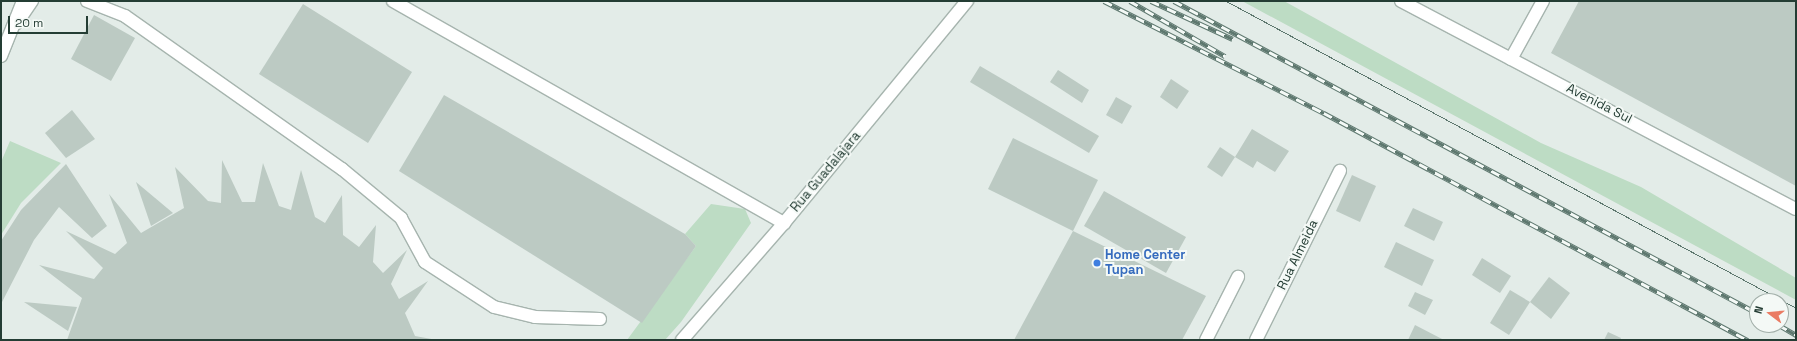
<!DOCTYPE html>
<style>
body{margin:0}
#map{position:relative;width:1797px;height:341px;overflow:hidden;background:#e3ece8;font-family:"Space Grotesk",sans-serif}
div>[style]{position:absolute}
.green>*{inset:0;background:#bddcc4}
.building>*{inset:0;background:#bccac3}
.roads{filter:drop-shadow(1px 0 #a6b4ae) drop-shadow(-1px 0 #a6b4ae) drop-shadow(0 1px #a6b4ae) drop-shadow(0 -1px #a6b4ae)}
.service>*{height:12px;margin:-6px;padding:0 6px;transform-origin:6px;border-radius:6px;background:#fff}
.pedestrian>*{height:12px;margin:-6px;padding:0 6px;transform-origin:6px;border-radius:6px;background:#fff}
.minor>*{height:12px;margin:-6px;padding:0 6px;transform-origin:6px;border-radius:6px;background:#fff}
.tram>*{height:1px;margin:-0.5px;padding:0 0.5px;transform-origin:0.5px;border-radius:0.5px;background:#5e786f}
.rail>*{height:4.5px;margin-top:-2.25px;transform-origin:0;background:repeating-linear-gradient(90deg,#f4f9f6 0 9px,#5e786f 0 18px);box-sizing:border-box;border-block:1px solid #5e786f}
.dots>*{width:11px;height:11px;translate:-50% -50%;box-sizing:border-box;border:2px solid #f4f9f6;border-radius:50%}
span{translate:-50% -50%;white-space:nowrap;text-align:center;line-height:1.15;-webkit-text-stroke:4px #f4f9f6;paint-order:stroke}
.street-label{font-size:13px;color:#243d34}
.shop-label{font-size:13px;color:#366cbe;font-weight:700}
.left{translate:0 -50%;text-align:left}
.frame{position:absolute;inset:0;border:2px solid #243d34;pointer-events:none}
.north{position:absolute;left:1749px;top:293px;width:40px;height:40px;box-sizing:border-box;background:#f4f9f6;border:1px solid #a1aea8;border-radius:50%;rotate:286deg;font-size:11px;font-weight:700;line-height:16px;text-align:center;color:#243d34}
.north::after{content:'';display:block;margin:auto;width:14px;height:18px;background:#ea7b63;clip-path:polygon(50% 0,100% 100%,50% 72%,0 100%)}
.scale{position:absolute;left:8px;top:16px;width:80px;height:18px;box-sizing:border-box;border:2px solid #243d34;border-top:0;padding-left:5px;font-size:12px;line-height:14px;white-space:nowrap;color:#243d34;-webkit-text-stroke:3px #f4f9f6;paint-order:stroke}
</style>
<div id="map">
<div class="green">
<div style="clip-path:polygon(1242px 1px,1284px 1px,1541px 143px,1641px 187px,1796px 278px,1796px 300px)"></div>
<div style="clip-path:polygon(10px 141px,61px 163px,21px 203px,1px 235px,1px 162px)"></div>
<div style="clip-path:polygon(711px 204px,745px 209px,751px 223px,681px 322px,665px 340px,627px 340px,696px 246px,685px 234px)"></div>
</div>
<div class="building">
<div style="clip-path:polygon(1579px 1px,1796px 1px,1796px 186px,1551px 53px)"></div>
<div style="clip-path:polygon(303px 4px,412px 72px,368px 143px,259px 74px)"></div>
<div style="clip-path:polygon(94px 15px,135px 38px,111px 81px,71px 59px)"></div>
<div style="clip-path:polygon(980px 66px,1099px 136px,1089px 153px,970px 82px)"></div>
<div style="clip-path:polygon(1058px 70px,1089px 90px,1082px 103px,1050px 82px)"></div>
<div style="clip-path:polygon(1171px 79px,1189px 91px,1177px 109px,1160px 97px)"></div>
<div style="clip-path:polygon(444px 95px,685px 234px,696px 246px,642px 323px,399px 171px)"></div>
<div style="clip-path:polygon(1116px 97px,1132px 106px,1122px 124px,1106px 115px)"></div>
<div style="clip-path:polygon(72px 110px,95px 139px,66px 158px,45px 133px)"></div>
<div style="clip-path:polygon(1252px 129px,1289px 151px,1275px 172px,1257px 161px,1253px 168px,1235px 157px)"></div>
<div style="clip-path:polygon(1013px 138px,1098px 180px,1073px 231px,988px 189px)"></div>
<div style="clip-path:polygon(1220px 147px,1235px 157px,1222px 177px,1207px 167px)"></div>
<div style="clip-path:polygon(222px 160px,242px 202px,255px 202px,263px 163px,279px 206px,291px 210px,301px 170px,315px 217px,325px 223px,342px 195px,343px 235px,359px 247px,376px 225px,373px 262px,383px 273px,407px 250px,391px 284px,399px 299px,428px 281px,405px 313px,415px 336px,437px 340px,67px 340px,82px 298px,39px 265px,94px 279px,103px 268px,66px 231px,115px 254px,127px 243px,109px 194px,141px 233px,184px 208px,175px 167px,208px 201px,221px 203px)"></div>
<div style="clip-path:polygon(66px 164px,107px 226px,92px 238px,59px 207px,34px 240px,1px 304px,1px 241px,21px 210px)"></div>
<div style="clip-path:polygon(1352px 175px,1376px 186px,1360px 222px,1336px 211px)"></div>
<div style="clip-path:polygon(136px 182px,173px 213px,151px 226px)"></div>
<div style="clip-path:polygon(1104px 191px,1186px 237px,1166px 273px,1084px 226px)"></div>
<div style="clip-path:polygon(1413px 208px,1443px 222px,1434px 241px,1404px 226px)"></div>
<div style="clip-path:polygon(1073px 231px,1206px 296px,1182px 340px,1014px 340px)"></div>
<div style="clip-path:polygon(1396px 242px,1434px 260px,1422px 286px,1384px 267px)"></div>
<div style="clip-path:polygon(1482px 258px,1511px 276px,1500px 293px,1472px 275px)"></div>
<div style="clip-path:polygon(1549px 277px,1570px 293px,1551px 319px,1530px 302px)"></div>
<div style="clip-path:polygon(1510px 290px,1530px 302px,1509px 335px,1490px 323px)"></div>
<div style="clip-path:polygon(1415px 292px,1433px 300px,1425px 315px,1408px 306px)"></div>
<div style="clip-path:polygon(24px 302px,77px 307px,68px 331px)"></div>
<div style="clip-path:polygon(1415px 325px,1444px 340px,1408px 340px)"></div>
<div style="clip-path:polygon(1608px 332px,1621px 338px,1620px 340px,1604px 340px)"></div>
</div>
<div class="roads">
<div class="service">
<div style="left:87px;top:1px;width:41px;rotate:21.5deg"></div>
<div style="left:125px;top:16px;width:266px;rotate:35.2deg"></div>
<div style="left:342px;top:169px;width:77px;rotate:39.7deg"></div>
<div style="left:401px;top:218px;width:50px;rotate:61.4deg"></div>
<div style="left:425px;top:262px;width:82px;rotate:33.1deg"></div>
<div style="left:494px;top:307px;width:42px;rotate:13.7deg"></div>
<div style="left:535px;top:317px;width:65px;rotate:1.8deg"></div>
<div style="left:393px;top:1px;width:450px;rotate:29.6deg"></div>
<div style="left:17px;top:23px;width:27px;rotate:-56deg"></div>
<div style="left:1206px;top:340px;width:71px;rotate:-63.1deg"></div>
</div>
<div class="pedestrian">
<div style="left:1256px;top:340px;width:189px;rotate:-63.6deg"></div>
</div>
<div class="minor">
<div style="left:1401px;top:1px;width:446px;rotate:27.8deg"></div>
<div style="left:1px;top:56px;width:59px;rotate:-68.2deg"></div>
<div style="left:1511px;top:59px;width:66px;rotate:-61.1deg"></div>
<div style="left:682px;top:340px;width:155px;rotate:-48.9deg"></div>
<div style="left:784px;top:223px;width:288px;rotate:-50.5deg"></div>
</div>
</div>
<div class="tram">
<div style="left:1226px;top:1px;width:647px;rotate:28.31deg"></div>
</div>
<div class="rail">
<div style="left:1104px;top:1px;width:247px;rotate:27deg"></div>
<div style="left:1324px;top:113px;width:481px;rotate:28.2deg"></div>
<div style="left:1130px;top:1px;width:110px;rotate:30.1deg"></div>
<div style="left:1151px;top:1px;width:90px;rotate:24.9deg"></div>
<div style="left:1174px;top:1px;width:661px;rotate:28.15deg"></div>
<div style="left:1779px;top:325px;width:20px;rotate:30deg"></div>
</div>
<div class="dots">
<div style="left:1097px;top:263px;background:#3f7fe0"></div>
</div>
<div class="street-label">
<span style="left:1599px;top:104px;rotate:27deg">Avenida Sul</span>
<span style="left:826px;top:172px;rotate:-50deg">Rua Guadalajara</span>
<span style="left:1298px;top:255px;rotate:-64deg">Rua Almeida</span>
</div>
<div class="shop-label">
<span class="left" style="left:1105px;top:263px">Home Center<br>Tupan</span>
</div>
<div class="frame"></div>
<div class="north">N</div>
<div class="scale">20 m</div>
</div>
